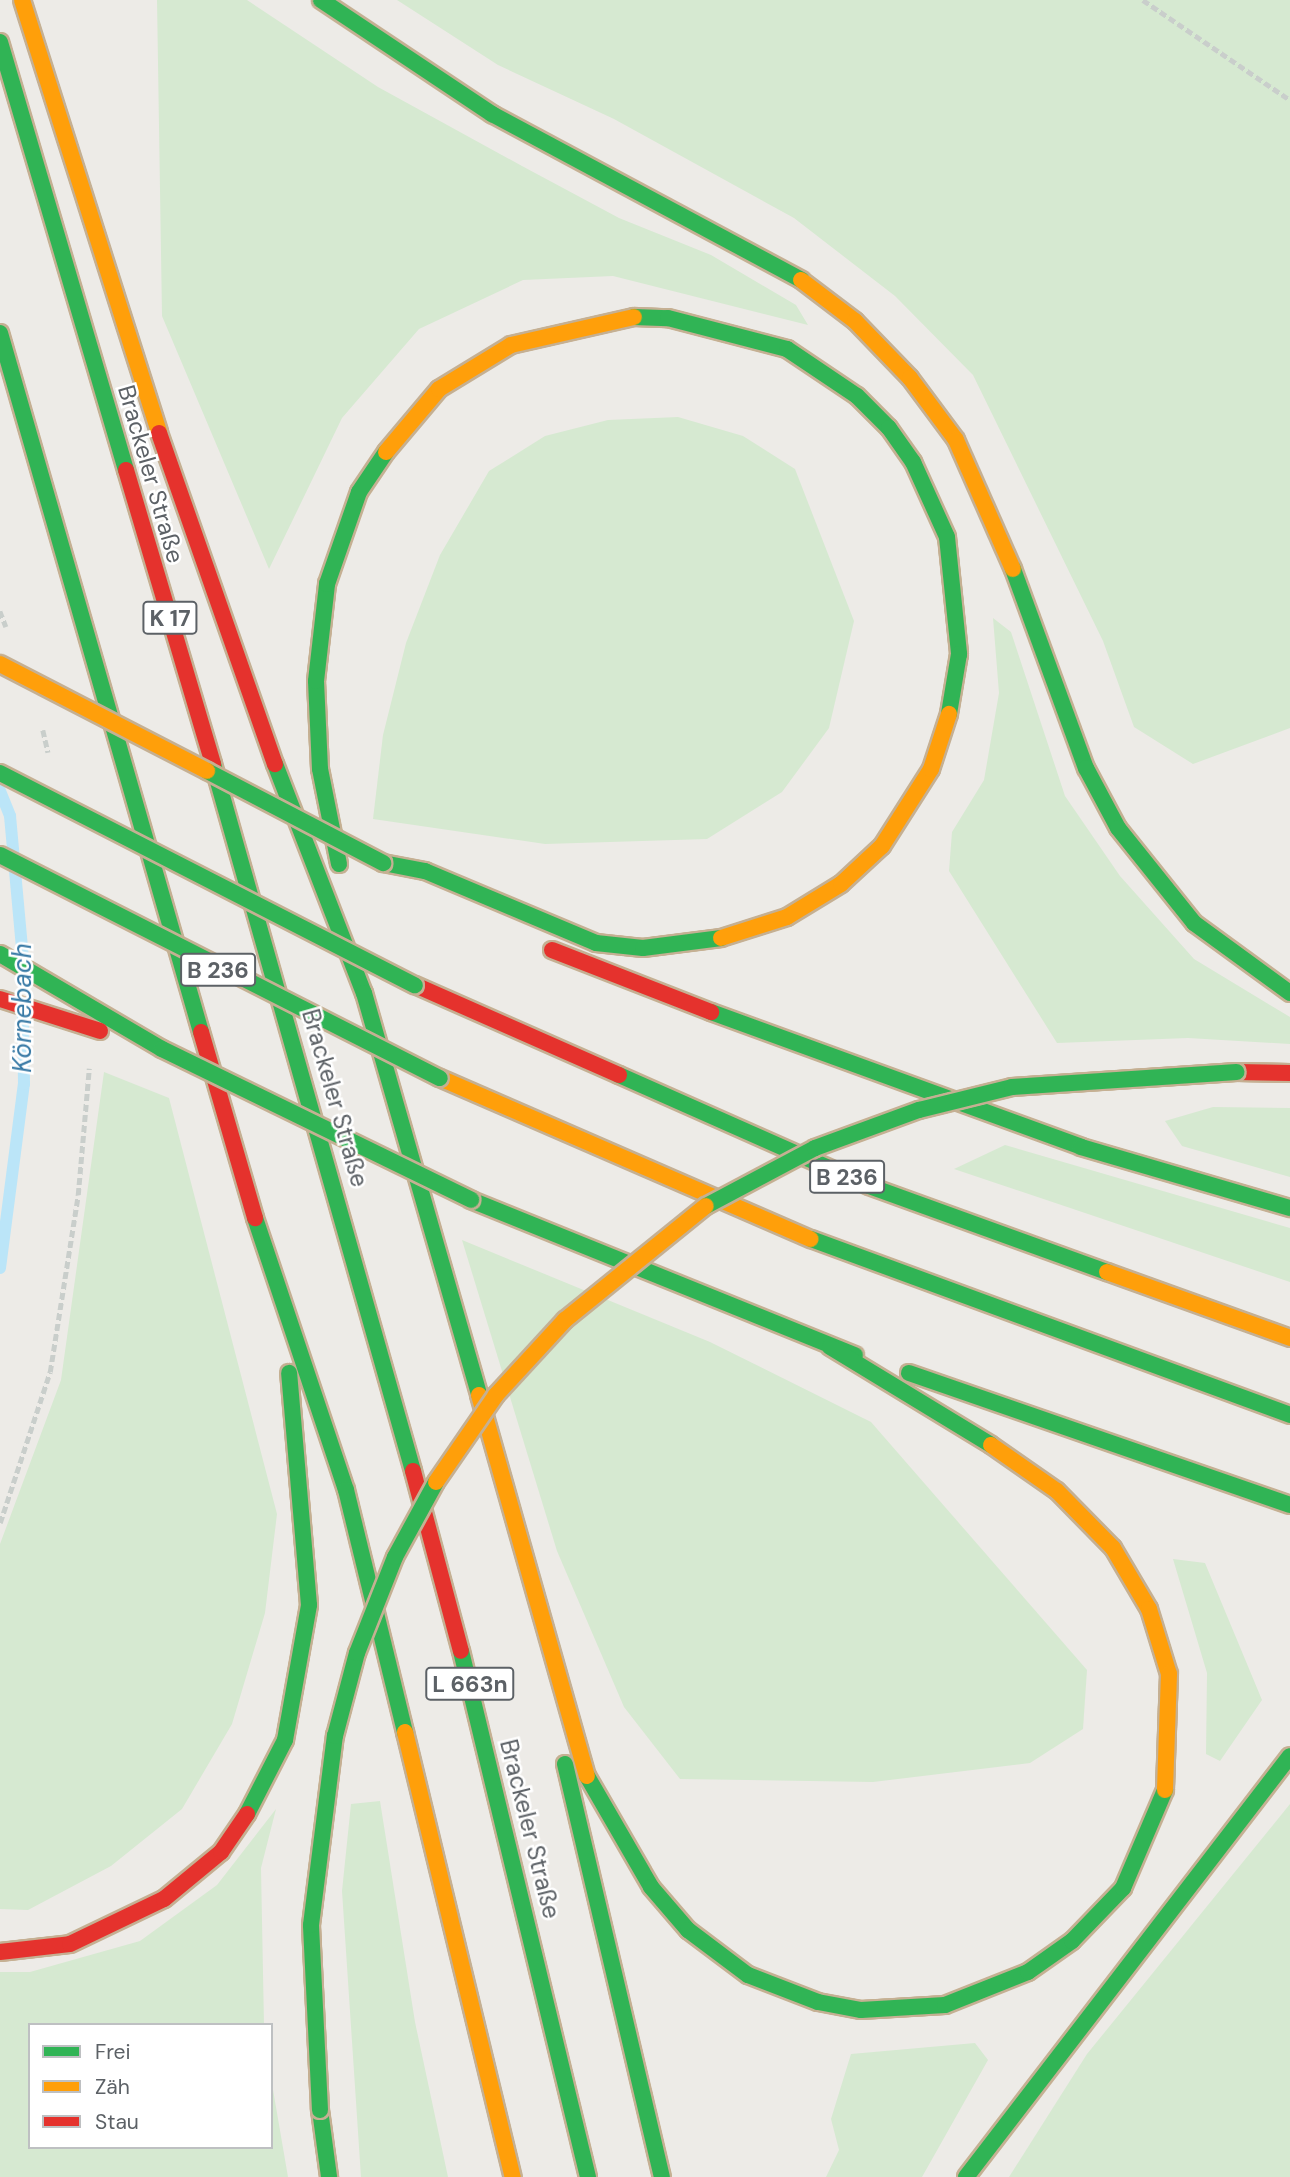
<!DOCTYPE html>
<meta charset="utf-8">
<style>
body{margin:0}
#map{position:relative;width:1290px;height:2177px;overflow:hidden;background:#edebe7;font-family:"DM Sans",sans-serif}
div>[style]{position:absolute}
.green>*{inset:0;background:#d6e9d1}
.stream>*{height:12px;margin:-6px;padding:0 6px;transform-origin:6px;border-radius:6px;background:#bbe5f8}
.path>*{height:4.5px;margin-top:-2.25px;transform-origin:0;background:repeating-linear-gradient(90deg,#c9cecb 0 7px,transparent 0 10.5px)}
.roads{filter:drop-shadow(2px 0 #c5b093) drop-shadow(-2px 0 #c5b093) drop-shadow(0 2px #c5b093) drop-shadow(0 -2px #c5b093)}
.fast>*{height:16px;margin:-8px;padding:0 8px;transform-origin:8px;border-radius:8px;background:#30b455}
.slow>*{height:16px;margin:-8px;padding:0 8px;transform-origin:8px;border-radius:8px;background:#ff9f0a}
.jam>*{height:16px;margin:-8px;padding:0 8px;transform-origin:8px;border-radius:8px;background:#e5322d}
.bridges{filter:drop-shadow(2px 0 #c5b093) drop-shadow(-2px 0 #c5b093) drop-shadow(0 2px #c5b093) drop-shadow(0 -2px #c5b093)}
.fast-bridge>*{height:16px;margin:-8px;padding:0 8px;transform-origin:8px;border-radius:8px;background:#30b455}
.slow-bridge>*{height:16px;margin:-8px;padding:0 8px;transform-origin:8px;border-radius:8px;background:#ff9f0a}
.jam-bridge>*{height:16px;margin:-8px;padding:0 8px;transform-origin:8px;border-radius:8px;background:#e5322d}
span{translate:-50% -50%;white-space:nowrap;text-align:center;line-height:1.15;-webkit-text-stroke:5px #fff;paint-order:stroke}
.shield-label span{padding:2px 5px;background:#fff;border:2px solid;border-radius:5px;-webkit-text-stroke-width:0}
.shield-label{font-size:23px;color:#5c6166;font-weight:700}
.street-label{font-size:24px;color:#5c6166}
.water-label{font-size:26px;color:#3779a5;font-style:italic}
.legend{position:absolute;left:28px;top:2023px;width:245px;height:126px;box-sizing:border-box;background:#fff;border:2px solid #bec0c2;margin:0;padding:9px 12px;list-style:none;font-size:21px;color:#5c6166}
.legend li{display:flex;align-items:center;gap:14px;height:35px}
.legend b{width:35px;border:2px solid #bec0c2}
</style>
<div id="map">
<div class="green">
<div style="clip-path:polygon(157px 0,247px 0,378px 87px,522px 166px,619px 218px,711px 255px,796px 305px,808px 325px,613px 276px,523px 280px,419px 329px,342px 418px,269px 569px,162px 316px)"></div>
<div style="clip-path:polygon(397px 0,1290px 0,1290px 728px,1193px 764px,1134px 727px,1103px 641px,973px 375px,895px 296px,794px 218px,614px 119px,498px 65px)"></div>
<div style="clip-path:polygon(678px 417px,743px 436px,795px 469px,854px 621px,829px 728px,782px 792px,707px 839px,545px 844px,373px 819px,383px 735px,406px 643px,440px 555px,489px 471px,545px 436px,608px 420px)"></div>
<div style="clip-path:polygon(993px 618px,1011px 632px,1065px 796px,1120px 876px,1194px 959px,1290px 1017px,1290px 1044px,1188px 1038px,1057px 1043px,949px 871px,952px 832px,984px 780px,999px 693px)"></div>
<div style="clip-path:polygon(104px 1072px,169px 1098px,277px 1514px,265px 1613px,232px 1724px,182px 1809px,111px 1866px,28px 1910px,0 1909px,0 1544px,61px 1380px)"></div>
<div style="clip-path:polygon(1213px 1107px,1290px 1108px,1290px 1177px,1182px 1146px,1165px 1121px)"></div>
<div style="clip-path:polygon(1005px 1145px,1290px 1228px,1290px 1282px,954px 1169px)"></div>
<div style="clip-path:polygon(462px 1240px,710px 1342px,871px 1422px,1087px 1670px,1083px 1729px,1030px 1763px,873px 1782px,680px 1779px,624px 1707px,557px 1551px)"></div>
<div style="clip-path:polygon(1173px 1559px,1205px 1563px,1262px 1700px,1220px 1761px,1206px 1754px,1207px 1673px)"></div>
<div style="clip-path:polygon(380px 1801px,415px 2022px,448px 2177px,361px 2177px,342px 1891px,351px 1804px)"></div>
<div style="clip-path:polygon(1290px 1804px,1290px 2177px,1009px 2177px,1087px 2054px)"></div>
<div style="clip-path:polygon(276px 1809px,261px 1868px,264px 2025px,30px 2025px,30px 2147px,271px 2147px,271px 2078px,288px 2177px,0 2177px,0 1972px,30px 1972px,140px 1941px,217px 1885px)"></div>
<div style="clip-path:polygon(975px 2043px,988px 2060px,922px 2177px,826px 2177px,839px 2150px,831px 2119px,851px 2054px)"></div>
</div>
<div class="stream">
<div style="left:0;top:791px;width:27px;rotate:68deg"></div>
<div style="left:10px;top:816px;width:144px;rotate:84.8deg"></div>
<div style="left:0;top:1268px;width:186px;rotate:-82.6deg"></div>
<div style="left:24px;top:1084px;width:71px;rotate:-90.8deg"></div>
</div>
<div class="path">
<div style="left:1143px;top:0;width:178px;rotate:34.2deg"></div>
<div style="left:0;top:611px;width:17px;rotate:69deg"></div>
<div style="left:43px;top:730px;width:23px;rotate:77deg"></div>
<div style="left:0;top:1523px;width:159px;rotate:-71.7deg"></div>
<div style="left:50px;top:1372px;width:179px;rotate:-81deg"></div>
<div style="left:78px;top:1195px;width:127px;rotate:-85deg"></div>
</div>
<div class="roads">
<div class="fast">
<div style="left:321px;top:0;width:206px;rotate:33.7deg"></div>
<div style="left:492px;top:114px;width:351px;rotate:28.2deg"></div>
<div style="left:0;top:42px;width:446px;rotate:73.6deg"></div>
<div style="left:634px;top:317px;width:34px;rotate:2deg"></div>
<div style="left:668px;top:318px;width:123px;rotate:14.6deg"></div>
<div style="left:787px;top:349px;width:84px;rotate:33.9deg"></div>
<div style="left:857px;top:396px;width:45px;rotate:45deg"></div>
<div style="left:889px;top:428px;width:42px;rotate:54.8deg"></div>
<div style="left:913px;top:462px;width:82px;rotate:65.6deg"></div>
<div style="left:947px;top:537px;width:118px;rotate:84.1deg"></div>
<div style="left:959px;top:654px;width:61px;rotate:99.5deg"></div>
<div style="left:0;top:333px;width:727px;rotate:73.96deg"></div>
<div style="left:1013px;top:569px;width:212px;rotate:69.9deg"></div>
<div style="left:1086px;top:768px;width:68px;rotate:61.9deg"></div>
<div style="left:1118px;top:828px;width:122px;rotate:51.3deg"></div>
<div style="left:1194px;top:923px;width:119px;rotate:36.1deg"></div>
<div style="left:213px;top:764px;width:735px;rotate:74.2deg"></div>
<div style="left:275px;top:764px;width:246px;rotate:68.8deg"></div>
<div style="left:364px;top:993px;width:418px;rotate:74deg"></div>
<div style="left:383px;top:863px;width:43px;rotate:10.8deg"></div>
<div style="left:425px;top:871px;width:186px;rotate:22.8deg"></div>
<div style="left:596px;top:943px;width:47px;rotate:6.1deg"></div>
<div style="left:643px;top:948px;width:79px;rotate:-7.3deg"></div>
<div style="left:339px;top:864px;width:97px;rotate:-101.3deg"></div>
<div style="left:320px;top:769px;width:88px;rotate:-92.6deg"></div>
<div style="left:316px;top:681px;width:98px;rotate:-83.5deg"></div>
<div style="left:327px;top:584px;width:97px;rotate:-70.8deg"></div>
<div style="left:359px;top:492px;width:48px;rotate:-56deg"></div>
<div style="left:711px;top:1012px;width:394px;rotate:20deg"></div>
<div style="left:1081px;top:1147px;width:218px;rotate:16.3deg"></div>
<div style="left:619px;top:1075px;width:274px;rotate:23.9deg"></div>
<div style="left:869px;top:1186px;width:253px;rotate:19.9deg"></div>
<div style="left:471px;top:1200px;width:414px;rotate:22deg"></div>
<div style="left:255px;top:1218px;width:287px;rotate:71.5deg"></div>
<div style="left:346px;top:1490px;width:249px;rotate:76.3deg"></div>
<div style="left:811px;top:1239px;width:510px;rotate:20.17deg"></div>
<div style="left:830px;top:1347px;width:188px;rotate:31.3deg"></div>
<div style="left:909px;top:1373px;width:403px;rotate:19.1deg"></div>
<div style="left:461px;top:1651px;width:541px;rotate:76.43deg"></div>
<div style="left:565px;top:1764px;width:424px;rotate:76.8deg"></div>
<div style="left:587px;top:1776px;width:128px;rotate:60deg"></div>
<div style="left:651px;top:1887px;width:57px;rotate:49.3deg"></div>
<div style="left:688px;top:1930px;width:75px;rotate:36.9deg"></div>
<div style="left:748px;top:1975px;width:75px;rotate:21.1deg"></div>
<div style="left:818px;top:2002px;width:44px;rotate:10.5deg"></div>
<div style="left:861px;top:2010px;width:84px;rotate:-3.4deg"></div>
<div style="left:945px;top:2005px;width:89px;rotate:-21.7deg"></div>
<div style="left:1028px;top:1972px;width:54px;rotate:-35.2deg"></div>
<div style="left:1072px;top:1941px;width:74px;rotate:-46.1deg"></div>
<div style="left:1123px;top:1888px;width:107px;rotate:-66.8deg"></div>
<div style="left:247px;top:1814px;width:83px;rotate:-62.8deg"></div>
<div style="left:285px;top:1740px;width:137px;rotate:-79.9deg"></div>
<div style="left:309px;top:1605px;width:233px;rotate:-94.9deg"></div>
<div style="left:320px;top:2110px;width:68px;rotate:82.3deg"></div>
<div style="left:966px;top:2177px;width:531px;rotate:-52.42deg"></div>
</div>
<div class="slow">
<div style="left:22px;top:0;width:454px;rotate:72.4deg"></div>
<div style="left:801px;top:280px;width:68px;rotate:37.2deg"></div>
<div style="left:855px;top:321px;width:79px;rotate:46deg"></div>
<div style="left:910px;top:378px;width:77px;rotate:53.4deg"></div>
<div style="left:956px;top:440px;width:141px;rotate:66.2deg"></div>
<div style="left:386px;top:452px;width:82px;rotate:-49.9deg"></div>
<div style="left:439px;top:389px;width:84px;rotate:-31.4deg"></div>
<div style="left:511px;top:345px;width:126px;rotate:-12.8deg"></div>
<div style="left:721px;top:938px;width:69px;rotate:-17.7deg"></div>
<div style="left:787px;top:917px;width:63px;rotate:-31.4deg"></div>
<div style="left:841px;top:884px;width:56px;rotate:-42.8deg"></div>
<div style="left:882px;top:846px;width:91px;rotate:-57.5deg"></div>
<div style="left:931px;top:769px;width:58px;rotate:-71.9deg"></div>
<div style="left:440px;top:1078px;width:404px;rotate:23.5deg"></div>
<div style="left:1107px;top:1272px;width:195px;rotate:19.8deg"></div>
<div style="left:479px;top:1395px;width:396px;rotate:74.2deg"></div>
<div style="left:991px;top:1445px;width:80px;rotate:34.9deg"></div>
<div style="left:1057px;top:1491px;width:80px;rotate:45.5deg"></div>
<div style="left:1113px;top:1548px;width:71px;rotate:59.5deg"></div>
<div style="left:1149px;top:1609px;width:68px;rotate:72.9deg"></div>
<div style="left:1169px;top:1674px;width:116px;rotate:92deg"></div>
<div style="left:405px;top:1732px;width:458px;rotate:76.4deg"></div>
</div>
<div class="jam">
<div style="left:159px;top:433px;width:351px;rotate:70.7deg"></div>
<div style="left:126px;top:470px;width:307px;rotate:73.5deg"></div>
<div style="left:552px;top:950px;width:171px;rotate:21.3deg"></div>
<div style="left:415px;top:985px;width:223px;rotate:23.8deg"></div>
<div style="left:201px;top:1032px;width:194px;rotate:73.8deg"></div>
<div style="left:1237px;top:1072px;width:53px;rotate:1.1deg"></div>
<div style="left:413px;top:1471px;width:186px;rotate:75.1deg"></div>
<div style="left:0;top:1952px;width:70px;rotate:-6.5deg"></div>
<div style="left:70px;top:1944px;width:104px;rotate:-25.6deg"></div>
<div style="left:164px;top:1899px;width:74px;rotate:-39.5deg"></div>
<div style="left:221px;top:1852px;width:46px;rotate:-55.6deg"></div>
</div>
</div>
<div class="bridges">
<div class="fast-bridge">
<div style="left:207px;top:771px;width:199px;rotate:27.6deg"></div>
<div style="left:0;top:773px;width:466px;rotate:27.1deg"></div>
<div style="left:0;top:855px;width:493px;rotate:26.9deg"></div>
<div style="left:0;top:954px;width:188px;rotate:30.4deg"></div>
<div style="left:162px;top:1049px;width:344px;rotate:26deg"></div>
<div style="left:706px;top:1206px;width:123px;rotate:-28deg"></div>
<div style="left:815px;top:1148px;width:111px;rotate:-20.1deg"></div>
<div style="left:919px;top:1110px;width:96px;rotate:-13.9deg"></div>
<div style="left:1012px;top:1087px;width:225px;rotate:-3.8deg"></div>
<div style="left:320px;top:2110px;width:185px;rotate:-92.8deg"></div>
<div style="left:311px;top:1925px;width:191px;rotate:-82.8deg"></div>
<div style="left:335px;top:1736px;width:86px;rotate:-75.2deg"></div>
<div style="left:357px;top:1653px;width:103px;rotate:-68.4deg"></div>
<div style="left:395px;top:1557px;width:85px;rotate:-61.3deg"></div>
</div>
<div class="slow-bridge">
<div style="left:0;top:664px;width:233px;rotate:27.3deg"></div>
<div style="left:436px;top:1482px;width:106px;rotate:-55.4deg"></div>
<div style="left:496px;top:1395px;width:102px;rotate:-47.4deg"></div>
<div style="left:565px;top:1320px;width:181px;rotate:-39deg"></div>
</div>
<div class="jam-bridge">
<div style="left:0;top:999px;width:105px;rotate:17.7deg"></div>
</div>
</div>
<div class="shield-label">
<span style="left:170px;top:618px">K 17</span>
<span style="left:218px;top:970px">B 236</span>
<span style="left:847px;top:1177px">B 236</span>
<span style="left:470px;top:1684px">L 663n</span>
</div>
<div class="street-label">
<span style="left:151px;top:474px;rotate:74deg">Brackeler Straße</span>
<span style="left:335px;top:1098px;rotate:74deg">Brackeler Straße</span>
<span style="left:530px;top:1829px;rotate:76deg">Brackeler Straße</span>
</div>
<div class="water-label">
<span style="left:23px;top:1008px;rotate:-90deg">Körnebach</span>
</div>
<ul class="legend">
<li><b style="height:9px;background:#30b455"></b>Frei</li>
<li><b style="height:9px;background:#ff9f0a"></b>Zäh</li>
<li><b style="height:9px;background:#e5322d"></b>Stau</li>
</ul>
</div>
